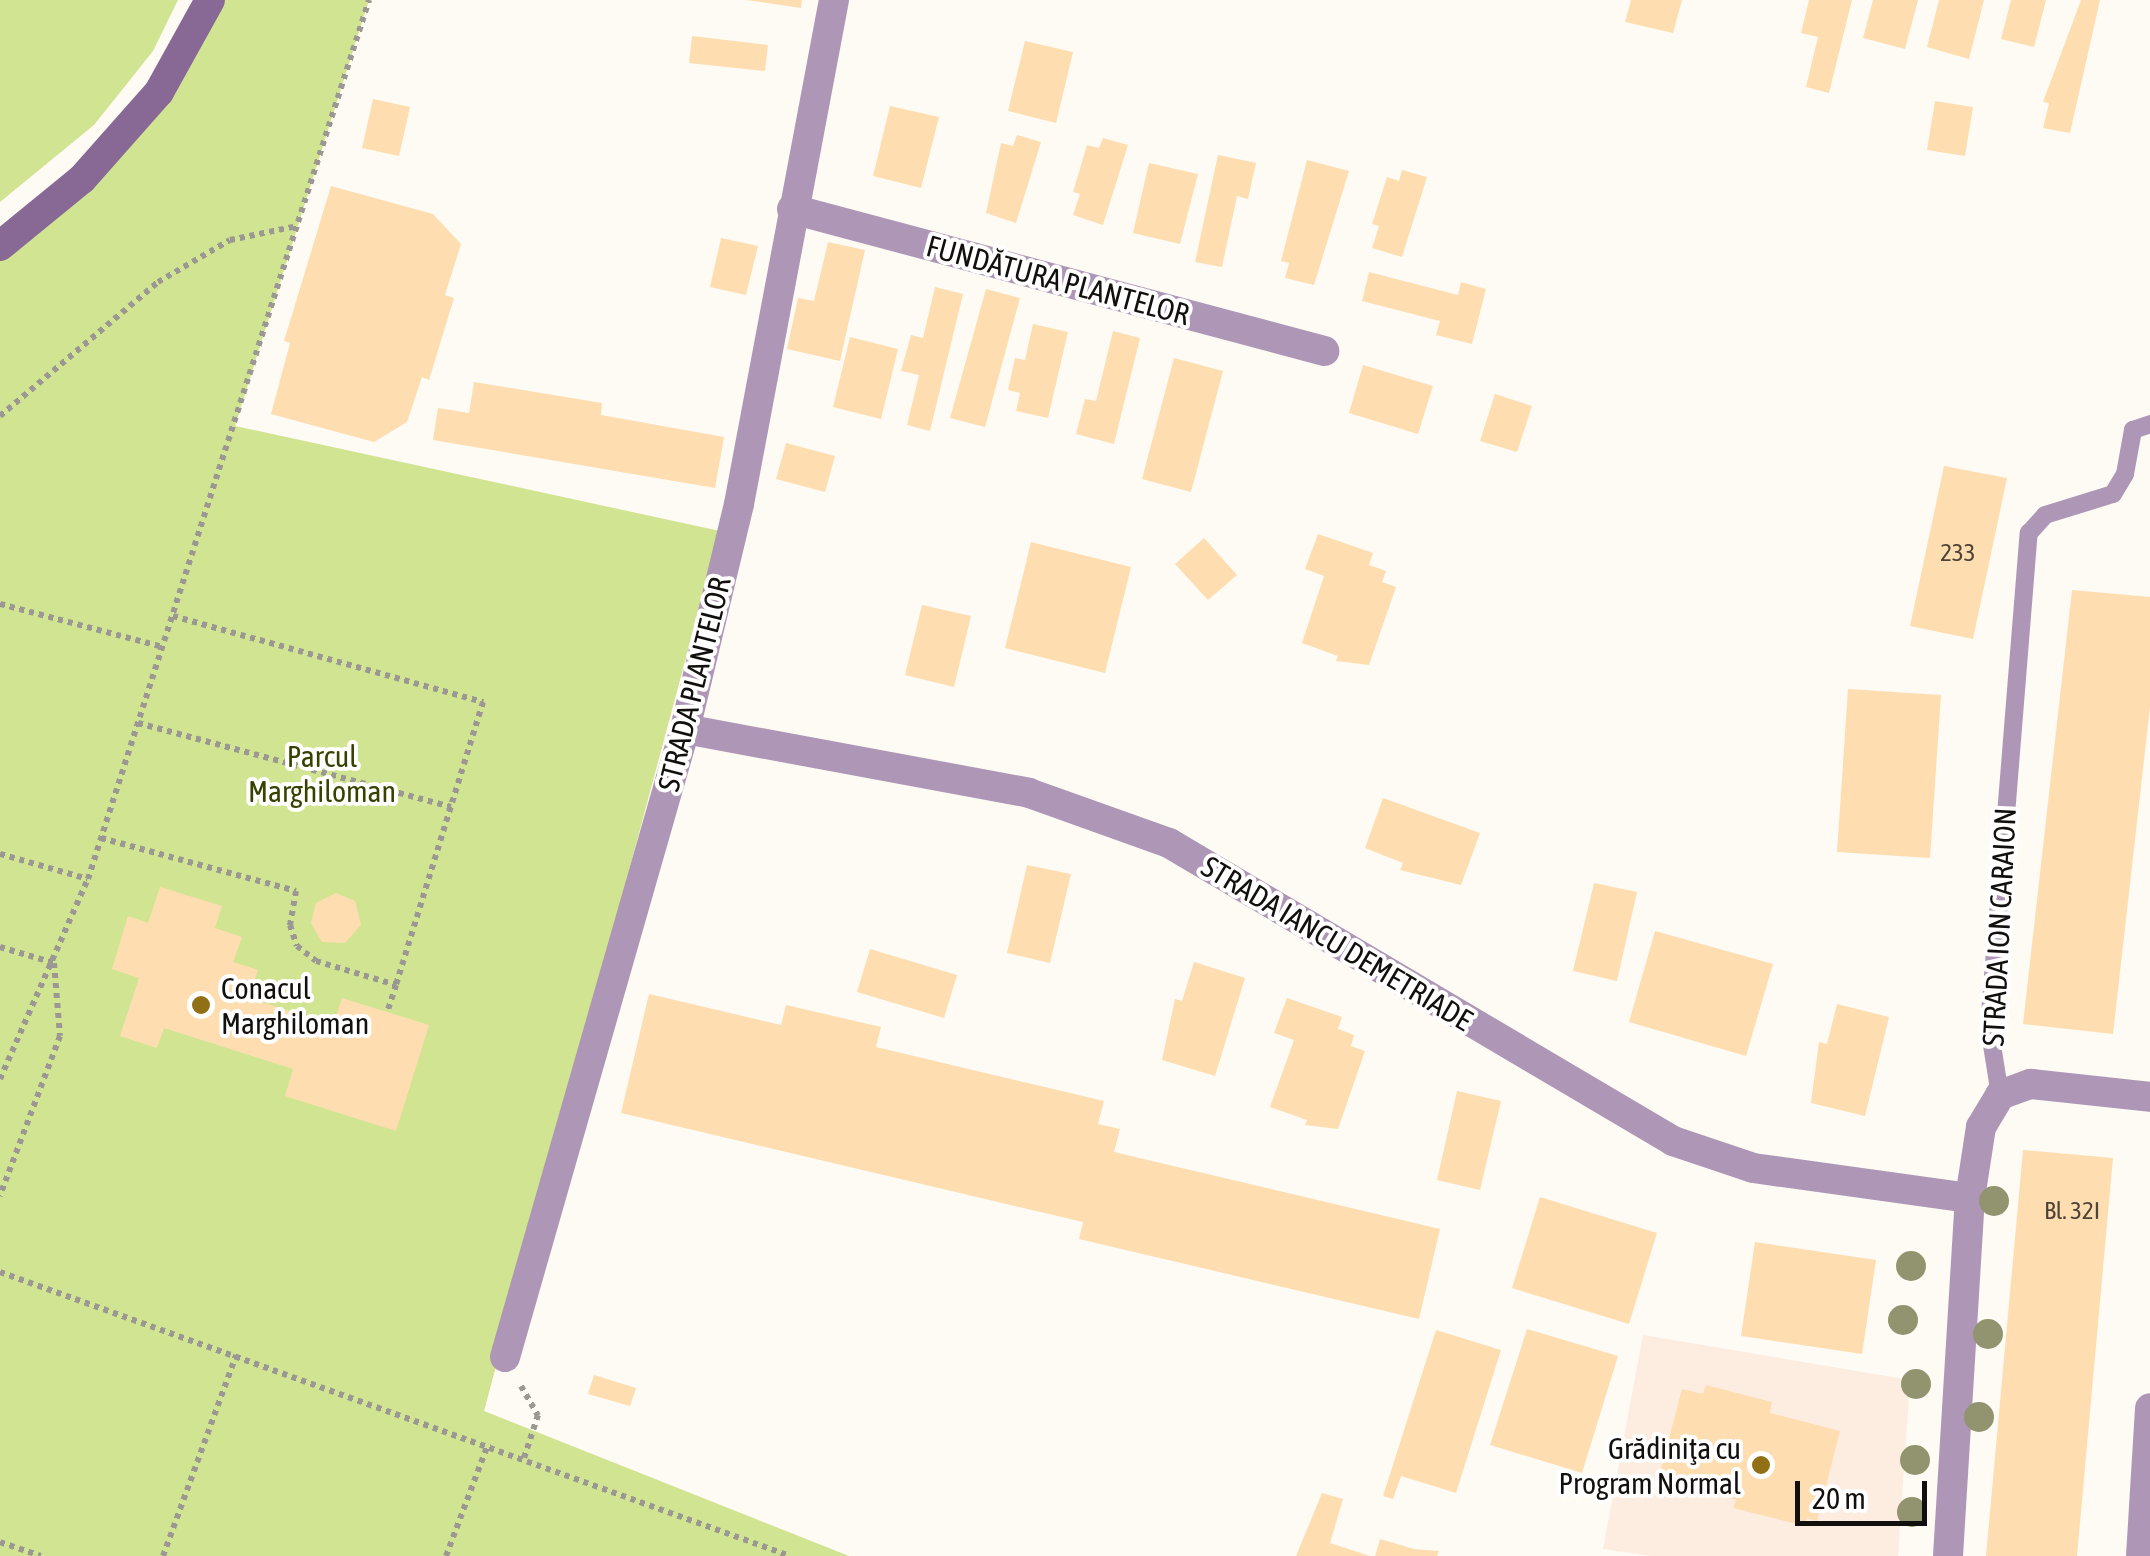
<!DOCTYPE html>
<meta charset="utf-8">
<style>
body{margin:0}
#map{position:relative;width:2150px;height:1556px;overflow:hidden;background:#fefaf4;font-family:"Asap Condensed",sans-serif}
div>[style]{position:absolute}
.education>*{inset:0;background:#fdede1}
.green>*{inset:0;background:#d1e491}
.building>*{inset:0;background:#fedeb1}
.path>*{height:6px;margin-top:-3px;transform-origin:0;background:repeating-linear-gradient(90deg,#9b9893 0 5px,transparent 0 10px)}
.lane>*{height:18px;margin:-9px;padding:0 9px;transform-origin:9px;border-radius:9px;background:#ae97b6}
.street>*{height:30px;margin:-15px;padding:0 15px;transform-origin:15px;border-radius:15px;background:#ae97b6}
.secondary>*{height:30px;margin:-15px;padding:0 15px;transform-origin:15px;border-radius:15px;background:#886894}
.trees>*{width:30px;height:30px;margin:-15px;border-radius:50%;background:#91946e}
.dots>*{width:28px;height:28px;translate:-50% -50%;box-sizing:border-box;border:5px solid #fff;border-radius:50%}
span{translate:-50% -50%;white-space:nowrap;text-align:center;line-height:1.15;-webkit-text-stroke:8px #fff;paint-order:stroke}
.number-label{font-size:25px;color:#4d4437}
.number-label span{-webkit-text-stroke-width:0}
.street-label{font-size:30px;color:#12100e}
.park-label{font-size:30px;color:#374100}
.poi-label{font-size:30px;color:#12100e}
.left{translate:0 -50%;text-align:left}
.right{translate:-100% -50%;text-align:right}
.scale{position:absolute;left:1795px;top:1481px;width:132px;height:45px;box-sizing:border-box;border:5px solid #12100e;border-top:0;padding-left:12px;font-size:30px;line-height:35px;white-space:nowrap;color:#12100e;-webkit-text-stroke:8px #fff;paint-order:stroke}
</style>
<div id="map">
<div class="education">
<div style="clip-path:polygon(1643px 1335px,1910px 1380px,1898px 1556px,1651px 1556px,1603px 1549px)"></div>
</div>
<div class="green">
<div style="clip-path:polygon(0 0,178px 0,153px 51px,94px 125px,0 202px)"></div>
<div style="clip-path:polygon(210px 0,369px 0,235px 426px,720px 531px,484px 1411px,849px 1556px,0 1556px,0 246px,82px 179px)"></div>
</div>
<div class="building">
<div style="clip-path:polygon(746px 0,802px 0,801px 8px)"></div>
<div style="clip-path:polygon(1631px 0,1682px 0,1673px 33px,1625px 22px)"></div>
<div style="clip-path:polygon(1809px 0,1852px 0,1829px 93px,1806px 87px,1818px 37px,1801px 33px)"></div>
<div style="clip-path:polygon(1873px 0,1918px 0,1905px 49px,1863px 38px)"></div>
<div style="clip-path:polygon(1939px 0,1984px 0,1969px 59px,1927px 47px)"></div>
<div style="clip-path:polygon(2011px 0,2046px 0,2034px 47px,2001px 39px)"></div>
<div style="clip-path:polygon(2081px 0,2100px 0,2070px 133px,2043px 128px,2049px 103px,2043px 102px)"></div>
<div style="clip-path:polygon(692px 36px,768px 45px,765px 71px,689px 63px)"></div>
<div style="clip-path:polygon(1025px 41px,1073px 52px,1056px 123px,1008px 111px)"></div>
<div style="clip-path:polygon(373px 99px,410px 107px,399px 156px,362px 148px)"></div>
<div style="clip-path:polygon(1935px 101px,1973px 107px,1965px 156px,1927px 150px)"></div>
<div style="clip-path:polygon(890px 106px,939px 117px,921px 188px,873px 176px)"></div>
<div style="clip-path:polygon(1017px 135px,1041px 142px,1016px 223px,986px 213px,1001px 143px,1013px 146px)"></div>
<div style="clip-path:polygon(1103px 138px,1128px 145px,1103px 225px,1073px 215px,1080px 194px,1073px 192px,1087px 145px,1099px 148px)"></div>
<div style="clip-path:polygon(1218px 155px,1256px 163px,1248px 199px,1237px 196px,1222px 267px,1195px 262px)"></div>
<div style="clip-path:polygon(1307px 160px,1349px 171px,1314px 285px,1285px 278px,1289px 263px,1281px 261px)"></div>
<div style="clip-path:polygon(1149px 163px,1198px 174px,1180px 244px,1133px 233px)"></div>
<div style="clip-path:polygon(1402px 170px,1427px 177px,1402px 257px,1372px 248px,1379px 226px,1372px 224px,1387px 177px,1399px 181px)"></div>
<div style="clip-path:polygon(331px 186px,433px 214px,461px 244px,445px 295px,454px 298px,429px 380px,422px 377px,407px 422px,374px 442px,271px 414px,290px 343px,284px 341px)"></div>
<div style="clip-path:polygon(721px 238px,758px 246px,746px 295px,710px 287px)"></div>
<div style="clip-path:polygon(828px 242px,865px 250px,840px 361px,787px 349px,798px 298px,814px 301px)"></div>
<div style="clip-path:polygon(1369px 272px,1458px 295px,1461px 282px,1486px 289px,1472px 344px,1436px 335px,1440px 321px,1362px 301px)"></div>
<div style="clip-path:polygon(935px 287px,963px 294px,930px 431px,907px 425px,919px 375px,901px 371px,911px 335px,923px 338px)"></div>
<div style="clip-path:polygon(986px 289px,1020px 298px,985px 427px,950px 418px)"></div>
<div style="clip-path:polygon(1033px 324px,1068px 332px,1048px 418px,1016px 411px,1020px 393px,1008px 390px,1015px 358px,1025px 360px)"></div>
<div style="clip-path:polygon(1113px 331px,1140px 338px,1114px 444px,1076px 434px,1085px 399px,1096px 401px)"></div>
<div style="clip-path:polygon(850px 337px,898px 349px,881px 419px,833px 407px)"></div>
<div style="clip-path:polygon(1174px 358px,1223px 371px,1191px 492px,1142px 479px)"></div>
<div style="clip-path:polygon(1363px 365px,1433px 386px,1418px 434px,1349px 413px)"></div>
<div style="clip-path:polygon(474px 382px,602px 403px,601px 415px,724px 437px,715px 488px,433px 440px,438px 408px,469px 413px)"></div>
<div style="clip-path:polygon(1495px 394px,1532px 406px,1517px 452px,1480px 441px)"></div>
<div style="clip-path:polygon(786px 443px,835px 456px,825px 492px,776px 479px)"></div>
<div style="clip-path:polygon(1944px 466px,2007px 478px,1973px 639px,1910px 626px)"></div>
<div style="clip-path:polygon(1318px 534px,1373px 553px,1369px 565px,1386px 571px,1382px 582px,1396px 587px,1369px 665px,1336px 661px,1338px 656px,1302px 643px,1324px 576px,1305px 569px)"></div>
<div style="clip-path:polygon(1204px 538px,1237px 575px,1208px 600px,1175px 564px)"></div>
<div style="clip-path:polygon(1031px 542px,1131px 567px,1105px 673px,1005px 648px)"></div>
<div style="clip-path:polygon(2072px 590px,2150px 597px,2150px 707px,2113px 1034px,2023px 1024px)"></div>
<div style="clip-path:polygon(922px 605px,971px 616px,954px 687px,905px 675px)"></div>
<div style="clip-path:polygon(1848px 689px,1941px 695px,1930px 858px,1837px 852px)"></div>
<div style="clip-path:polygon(1383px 798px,1480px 833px,1461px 885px,1400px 870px,1403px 863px,1365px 848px)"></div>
<div style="clip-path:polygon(1027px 865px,1071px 874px,1050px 963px,1007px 953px)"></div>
<div style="clip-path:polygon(1594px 883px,1637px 892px,1617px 981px,1573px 971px)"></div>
<div style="clip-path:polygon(160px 887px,222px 906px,215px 928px,242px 937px,233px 962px,258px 970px,249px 998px,333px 1025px,342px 998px,429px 1025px,396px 1131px,285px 1096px,293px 1069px,164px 1028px,157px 1048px,120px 1036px,139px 978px,112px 969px,128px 916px,148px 923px)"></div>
<div style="clip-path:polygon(336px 893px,355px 901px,361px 925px,345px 943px,322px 942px,311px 923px,316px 903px)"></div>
<div style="clip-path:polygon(1655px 931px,1773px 964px,1746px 1056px,1629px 1022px)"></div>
<div style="clip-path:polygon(870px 949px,957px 975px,944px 1018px,857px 992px)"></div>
<div style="clip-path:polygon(1194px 962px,1245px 978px,1215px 1076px,1162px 1060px,1175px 999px,1182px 1001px)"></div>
<div style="clip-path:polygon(649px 994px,781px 1025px,786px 1005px,881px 1027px,876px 1047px,1104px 1101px,1098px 1124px,1120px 1129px,1114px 1152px,1440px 1229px,1419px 1319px,1079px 1239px,1083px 1222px,621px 1113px)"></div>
<div style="clip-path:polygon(1287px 998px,1342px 1017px,1338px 1029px,1354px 1035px,1351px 1046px,1365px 1051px,1338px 1129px,1305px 1125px,1307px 1120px,1270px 1107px,1294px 1040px,1274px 1033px)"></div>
<div style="clip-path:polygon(1837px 1004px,1889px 1017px,1865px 1116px,1811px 1103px,1819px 1042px,1827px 1044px)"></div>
<div style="clip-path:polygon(1457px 1091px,1501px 1101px,1480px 1190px,1437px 1180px)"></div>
<div style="clip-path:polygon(2023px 1150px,2113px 1158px,2077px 1556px,1986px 1556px)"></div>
<div style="clip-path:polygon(1540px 1197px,1657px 1233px,1629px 1324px,1512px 1288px)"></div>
<div style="clip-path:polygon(1755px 1242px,1876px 1260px,1862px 1354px,1741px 1336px)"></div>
<div style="clip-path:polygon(1527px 1329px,1618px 1356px,1582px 1473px,1490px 1445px)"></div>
<div style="clip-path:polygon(1436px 1330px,1501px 1350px,1456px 1493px,1401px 1476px,1393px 1499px,1383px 1496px)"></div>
<div style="clip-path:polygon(594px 1375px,636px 1388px,630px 1406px,588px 1394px)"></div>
<div style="clip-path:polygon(1706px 1385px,1772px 1402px,1770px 1413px,1840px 1431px,1817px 1521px,1807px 1518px,1805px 1526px,1733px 1508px,1736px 1500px,1658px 1480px,1682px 1389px,1703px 1394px)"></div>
<div style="clip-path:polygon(1322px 1493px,1343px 1499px,1330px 1543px,1370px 1556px,1296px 1556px)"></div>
<div style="clip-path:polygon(1380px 1539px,1414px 1549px,1439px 1551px,1437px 1556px,1375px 1556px)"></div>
</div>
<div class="path">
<div style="left:0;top:416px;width:207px;rotate:-40.3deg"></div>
<div style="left:158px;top:282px;width:83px;rotate:-30.3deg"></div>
<div style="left:230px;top:240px;width:68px;rotate:-11.8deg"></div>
<div style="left:0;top:604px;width:169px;rotate:14.8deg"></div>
<div style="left:173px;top:616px;width:322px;rotate:15.5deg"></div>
<div style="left:483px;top:702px;width:296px;rotate:107.1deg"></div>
<div style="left:138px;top:723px;width:324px;rotate:15deg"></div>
<div style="left:101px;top:838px;width:202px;rotate:15.2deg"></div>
<div style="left:296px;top:891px;width:35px;rotate:100deg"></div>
<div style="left:290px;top:925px;width:22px;rotate:72deg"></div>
<div style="left:297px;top:946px;width:24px;rotate:38deg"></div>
<div style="left:316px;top:961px;width:84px;rotate:16.7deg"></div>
<div style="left:396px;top:985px;width:28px;rotate:108deg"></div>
<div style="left:0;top:854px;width:91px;rotate:15.9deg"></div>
<div style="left:0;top:947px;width:56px;rotate:16.5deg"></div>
<div style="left:54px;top:963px;width:73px;rotate:85.3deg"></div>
<div style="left:60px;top:1036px;width:171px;rotate:110.6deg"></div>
<div style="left:0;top:1079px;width:219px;rotate:-66.3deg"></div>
<div style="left:88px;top:879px;width:923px;rotate:-72.27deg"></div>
<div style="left:0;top:1272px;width:839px;rotate:19.77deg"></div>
<div style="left:521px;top:1386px;width:34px;rotate:60deg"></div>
<div style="left:538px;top:1415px;width:45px;rotate:108deg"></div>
<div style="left:0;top:1542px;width:43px;rotate:18.9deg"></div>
<div style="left:163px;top:1556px;width:214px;rotate:-70deg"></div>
<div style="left:446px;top:1556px;width:120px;rotate:-69.4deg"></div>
</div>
<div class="lane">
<div style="left:2000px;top:1095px;width:70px;rotate:-99.1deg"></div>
<div style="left:1989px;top:1026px;width:495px;rotate:-85.4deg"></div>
<div style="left:2029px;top:533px;width:24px;rotate:-48deg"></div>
<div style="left:2045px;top:515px;width:71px;rotate:-17.2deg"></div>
<div style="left:2113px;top:494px;width:23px;rotate:-59deg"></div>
<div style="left:2125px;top:474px;width:45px;rotate:-79.7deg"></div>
<div style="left:2133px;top:430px;width:18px;rotate:-19deg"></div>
</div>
<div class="street">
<div style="left:792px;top:209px;width:551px;rotate:14.94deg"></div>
<div style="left:685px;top:729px;width:350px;rotate:10.5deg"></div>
<div style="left:1029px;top:793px;width:149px;rotate:19.7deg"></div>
<div style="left:1169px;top:843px;width:586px;rotate:30.59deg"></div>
<div style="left:1673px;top:1141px;width:84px;rotate:18.6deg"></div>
<div style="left:1753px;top:1168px;width:219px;rotate:7.9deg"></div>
<div style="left:505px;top:1357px;width:653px;rotate:-74.01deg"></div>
<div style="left:685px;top:729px;width:231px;rotate:-76.5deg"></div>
<div style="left:739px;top:504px;width:513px;rotate:-79.33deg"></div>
<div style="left:1948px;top:1556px;width:359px;rotate:-86.5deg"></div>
<div style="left:1970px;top:1198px;width:72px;rotate:-81.2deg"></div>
<div style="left:1981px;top:1127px;width:37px;rotate:-59deg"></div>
<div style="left:2000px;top:1095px;width:33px;rotate:-20deg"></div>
<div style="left:2031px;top:1084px;width:120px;rotate:6.2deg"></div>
<div style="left:2141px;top:1556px;width:148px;rotate:-86.5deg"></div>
</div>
<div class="secondary">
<div style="left:0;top:246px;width:106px;rotate:-39.3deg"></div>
<div style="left:82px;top:179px;width:116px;rotate:-48.5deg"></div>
<div style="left:159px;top:92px;width:105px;rotate:-61deg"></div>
</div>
<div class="trees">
<div style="left:1994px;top:1201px"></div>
<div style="left:1911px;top:1266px"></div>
<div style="left:1903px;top:1320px"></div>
<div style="left:1988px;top:1334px"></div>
<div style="left:1916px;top:1384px"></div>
<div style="left:1979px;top:1417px"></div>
<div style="left:1915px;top:1460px"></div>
<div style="left:1912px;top:1512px"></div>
</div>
<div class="dots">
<div style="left:201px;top:1005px;background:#916f15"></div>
<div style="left:1761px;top:1465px;background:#916f15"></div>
</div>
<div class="number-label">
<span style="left:1958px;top:552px">233</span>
<span style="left:2072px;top:1210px">Bl. 32I</span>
</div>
<div class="street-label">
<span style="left:1058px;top:280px;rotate:15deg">FUNDĂTURA PLANTELOR</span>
<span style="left:694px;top:684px;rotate:-76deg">STRADA PLANTELOR</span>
<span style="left:1999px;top:927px;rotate:-87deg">STRADA ION CARAION</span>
<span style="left:1337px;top:943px;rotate:31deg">STRADA IANCU DEMETRIADE</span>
</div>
<div class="park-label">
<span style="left:322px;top:773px">Parcul<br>Marghiloman</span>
</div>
<div class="poi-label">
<span class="left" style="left:221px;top:1005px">Conacul<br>Marghiloman</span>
<span class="right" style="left:1741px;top:1465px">Grădiniţa cu<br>Program Normal</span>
</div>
<div class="scale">20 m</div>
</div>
